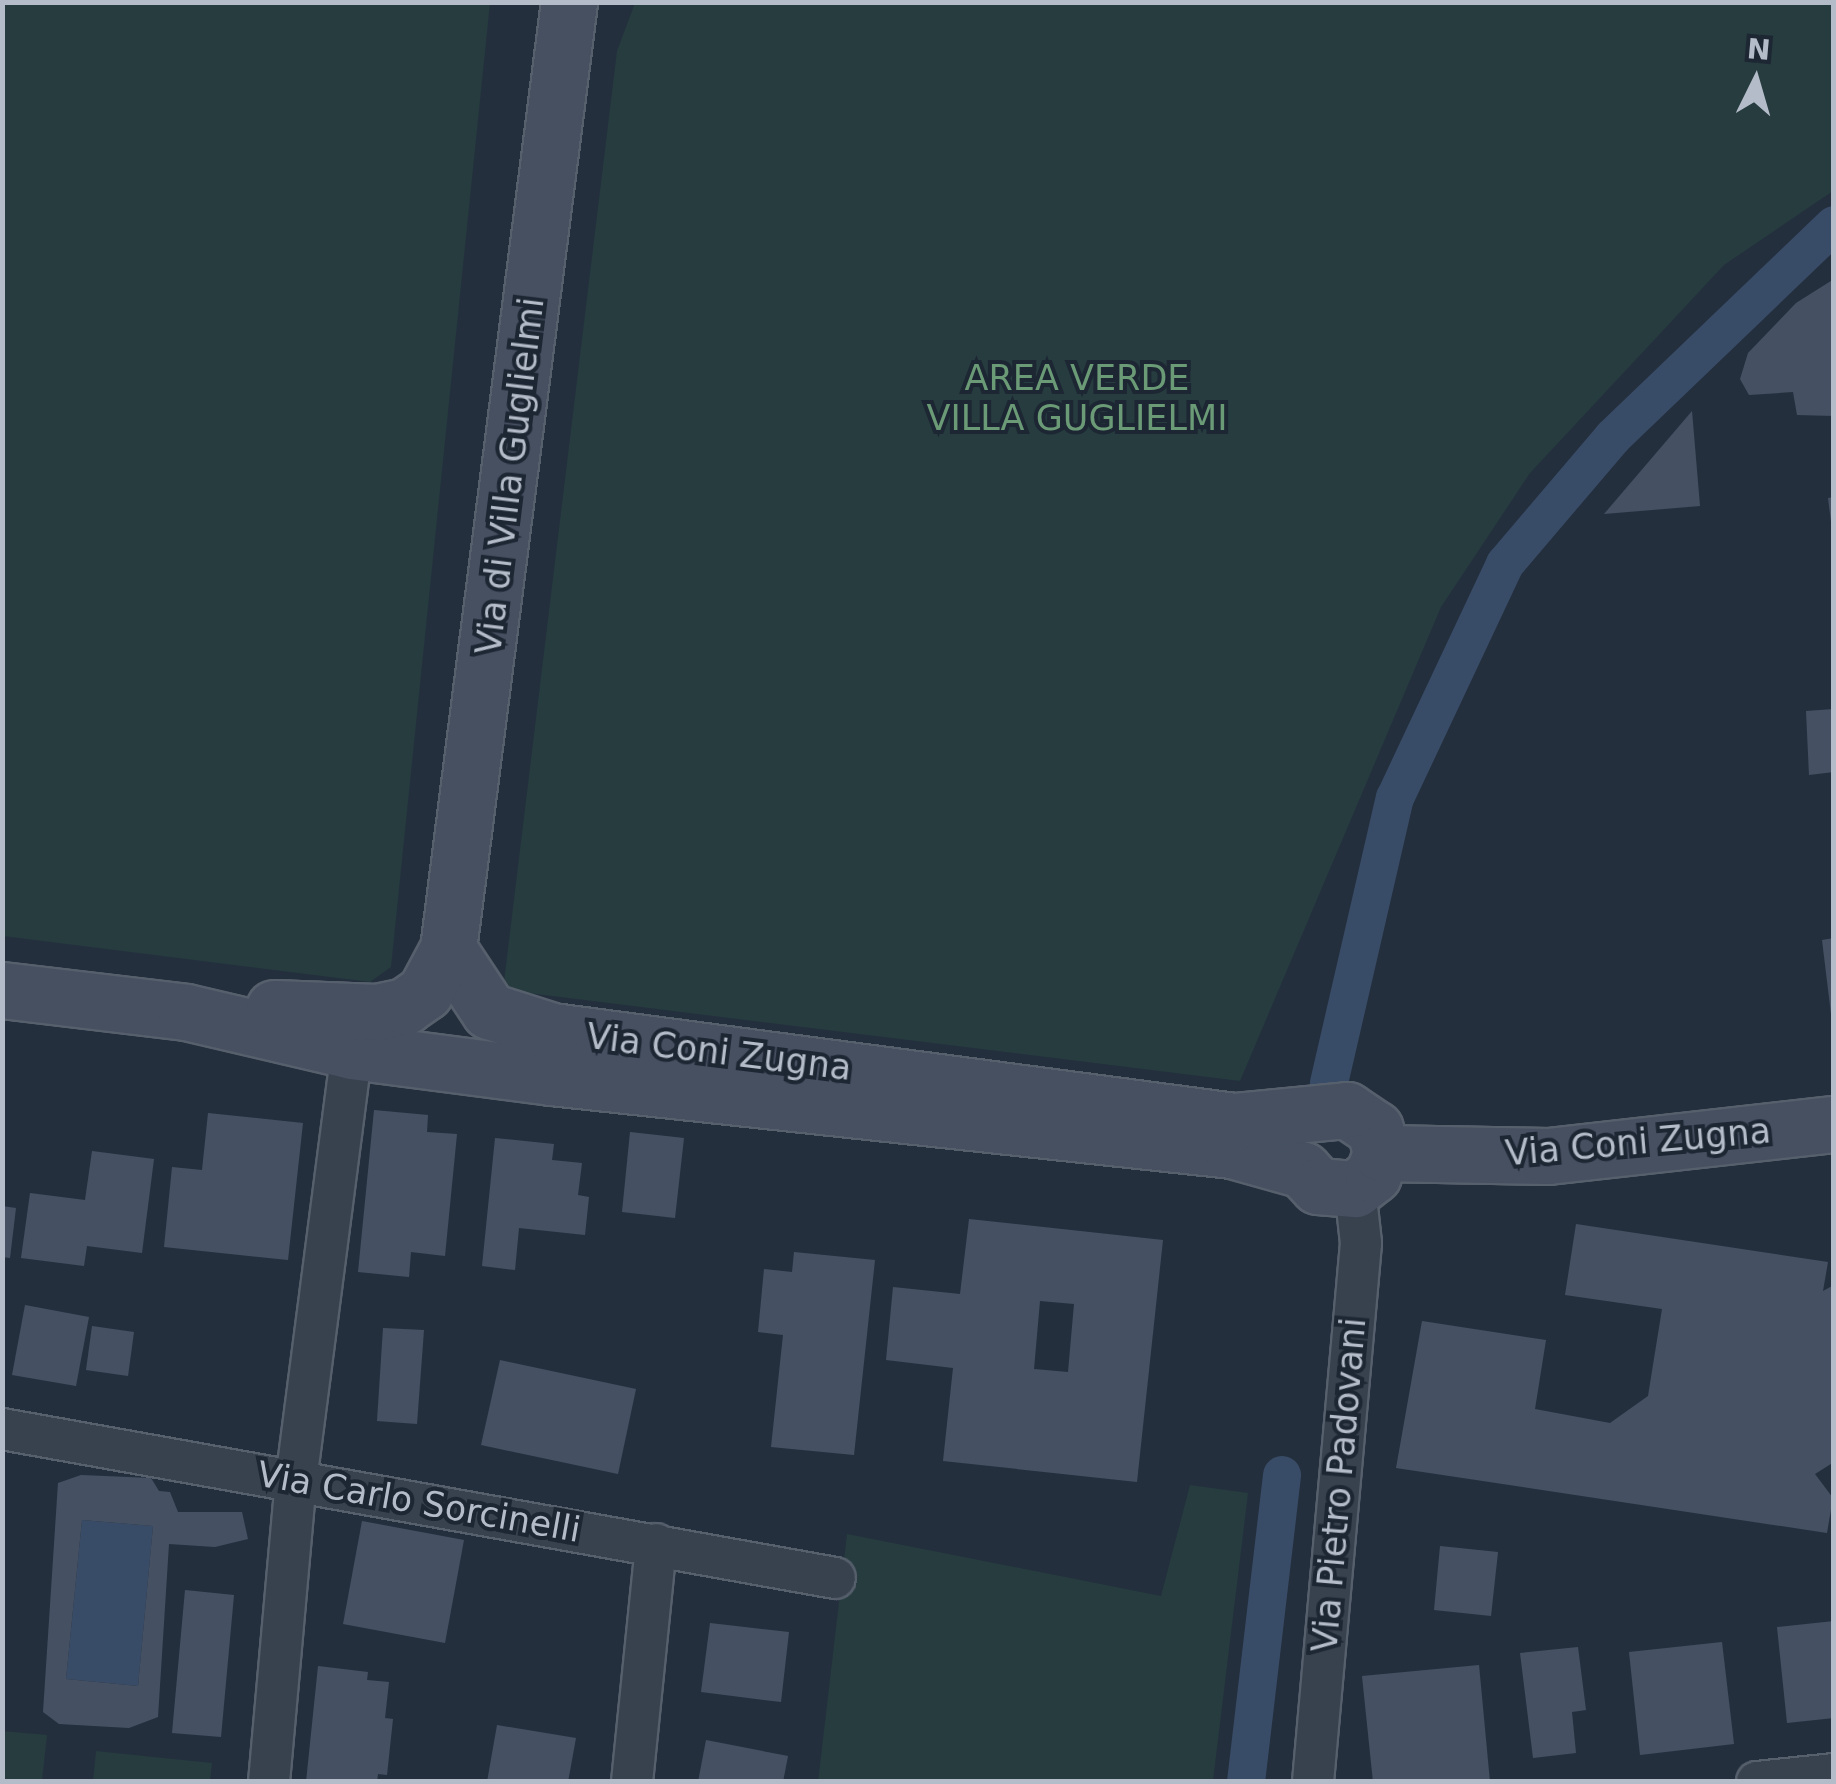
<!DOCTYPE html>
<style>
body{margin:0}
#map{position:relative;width:1836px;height:1784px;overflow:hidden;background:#242f3e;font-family:"DejaVu Sans",sans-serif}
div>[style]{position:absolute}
.green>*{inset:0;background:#263c3f}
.water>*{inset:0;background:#394c67}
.canal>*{height:38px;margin:-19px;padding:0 19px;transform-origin:19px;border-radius:19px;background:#394c67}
.building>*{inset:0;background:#455162}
.roads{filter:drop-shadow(2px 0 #565f6c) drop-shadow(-2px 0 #565f6c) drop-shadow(0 2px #565f6c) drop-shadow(0 -2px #565f6c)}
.street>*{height:40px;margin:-20px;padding:0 20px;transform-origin:20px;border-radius:20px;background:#38414e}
.secondary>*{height:55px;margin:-27.5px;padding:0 27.5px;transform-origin:27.5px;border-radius:27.5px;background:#465061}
span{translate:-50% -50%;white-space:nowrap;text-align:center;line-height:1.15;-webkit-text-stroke:8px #1d2633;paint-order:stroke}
.park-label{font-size:35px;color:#6b9a76}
.street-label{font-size:35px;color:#b4bcc9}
.frame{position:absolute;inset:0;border:5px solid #b4bcc9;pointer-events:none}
.north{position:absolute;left:1706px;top:30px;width:100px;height:100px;-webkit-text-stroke:8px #1d2633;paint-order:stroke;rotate:5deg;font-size:28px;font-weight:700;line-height:40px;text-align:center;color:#b4bcc9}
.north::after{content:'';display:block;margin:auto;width:35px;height:45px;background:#b4bcc9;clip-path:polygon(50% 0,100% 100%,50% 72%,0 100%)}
</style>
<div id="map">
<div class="green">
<div style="clip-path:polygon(3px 2px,490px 3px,391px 967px,370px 982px,3px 936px)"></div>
<div style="clip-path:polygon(635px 3px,1833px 3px,1833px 191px,1724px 265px,1530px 473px,1441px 607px,1240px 1081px,503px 990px,617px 51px)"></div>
<div style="clip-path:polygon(1190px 1485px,1248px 1493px,1213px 1781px,818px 1782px,847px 1534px,1161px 1596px)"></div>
<div style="clip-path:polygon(2px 1731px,47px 1735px,42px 1781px,3px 1781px)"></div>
<div style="clip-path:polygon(96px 1751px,212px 1763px,210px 1781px,93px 1781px)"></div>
</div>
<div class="water">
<div style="clip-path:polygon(82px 1520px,153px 1526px,138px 1686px,66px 1679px)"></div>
</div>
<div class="canal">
<div style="left:1329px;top:1083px;width:293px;rotate:-77deg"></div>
<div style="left:1395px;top:798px;width:259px;rotate:-64.8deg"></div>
<div style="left:1505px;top:564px;width:167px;rotate:-49.6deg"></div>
<div style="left:1613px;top:437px;width:306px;rotate:-43.8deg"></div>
<div style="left:1246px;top:1782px;width:309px;rotate:-83.3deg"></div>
</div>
<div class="building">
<div style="clip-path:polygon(1834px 279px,1834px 416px,1797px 415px,1793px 392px,1749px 395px,1740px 379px,1748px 353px,1796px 303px)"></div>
<div style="clip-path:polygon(1692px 411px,1700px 506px,1604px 514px)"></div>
<div style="clip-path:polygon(1834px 497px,1834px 521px,1831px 522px,1828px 498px)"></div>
<div style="clip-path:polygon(1834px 709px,1834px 772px,1809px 775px,1806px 711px)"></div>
<div style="clip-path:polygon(1834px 938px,1834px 1014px,1831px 1014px,1822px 940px)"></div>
<div style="clip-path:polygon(374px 1110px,428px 1115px,427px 1132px,457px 1134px,445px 1256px,411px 1252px,409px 1277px,358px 1272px)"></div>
<div style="clip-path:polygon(208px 1113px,303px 1123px,288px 1260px,164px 1247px,172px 1167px,202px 1170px)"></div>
<div style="clip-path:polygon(630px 1132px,684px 1138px,675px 1218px,622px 1212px)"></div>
<div style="clip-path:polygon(495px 1138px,554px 1144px,552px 1160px,582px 1163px,578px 1195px,589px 1197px,585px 1235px,519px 1228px,515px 1270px,482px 1266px)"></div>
<div style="clip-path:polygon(92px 1151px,154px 1159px,142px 1253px,87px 1246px,84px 1266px,21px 1258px,30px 1193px,85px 1200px)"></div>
<div style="clip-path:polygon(2px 1206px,16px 1208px,10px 1258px,2px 1257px)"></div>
<div style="clip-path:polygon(evenodd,969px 1219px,1163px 1240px,1137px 1482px,943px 1461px,953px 1368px,886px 1360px,893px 1287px,960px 1294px,969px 1219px,1040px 1301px,1074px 1304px,1068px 1372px,1034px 1369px,1040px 1301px)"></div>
<div style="clip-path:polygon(1576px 1224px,1828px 1262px,1823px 1291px,1834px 1285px,1834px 1462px,1815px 1474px,1833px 1498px,1827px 1533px,1396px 1468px,1422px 1321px,1546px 1340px,1535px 1409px,1610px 1423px,1648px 1396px,1662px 1309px,1565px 1295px)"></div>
<div style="clip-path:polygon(794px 1252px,875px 1260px,854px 1455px,771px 1447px,783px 1335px,758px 1332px,764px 1269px,792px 1272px)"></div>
<div style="clip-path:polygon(25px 1305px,89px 1317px,76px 1386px,12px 1375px)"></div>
<div style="clip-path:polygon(92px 1326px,134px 1332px,128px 1376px,86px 1370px)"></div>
<div style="clip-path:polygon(383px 1328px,424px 1330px,417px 1424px,377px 1421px)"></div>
<div style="clip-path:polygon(500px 1360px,636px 1389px,618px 1474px,481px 1445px)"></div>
<div style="clip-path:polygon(evenodd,81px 1475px,151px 1478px,159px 1491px,170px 1492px,178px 1512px,242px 1512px,248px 1539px,215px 1547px,169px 1544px,158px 1717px,129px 1728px,59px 1724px,43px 1712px,58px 1483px,81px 1475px,82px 1520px,153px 1526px,138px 1686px,66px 1679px,82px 1520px)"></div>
<div style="clip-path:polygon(362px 1521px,464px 1540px,445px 1643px,343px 1624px)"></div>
<div style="clip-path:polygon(1440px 1546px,1498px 1552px,1491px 1616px,1434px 1610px)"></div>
<div style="clip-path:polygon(185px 1590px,234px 1595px,221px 1737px,172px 1733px)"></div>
<div style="clip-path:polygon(1834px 1621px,1834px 1718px,1787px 1723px,1777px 1627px)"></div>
<div style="clip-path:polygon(710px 1623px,789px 1632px,781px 1702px,701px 1692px)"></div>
<div style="clip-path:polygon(1722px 1642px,1734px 1744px,1640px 1755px,1629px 1652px)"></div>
<div style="clip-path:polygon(1578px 1647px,1586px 1710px,1572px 1712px,1576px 1753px,1533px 1758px,1520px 1653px)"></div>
<div style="clip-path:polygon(1479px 1665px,1490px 1782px,1373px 1782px,1362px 1676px)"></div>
<div style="clip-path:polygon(318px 1666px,368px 1672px,367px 1680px,389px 1682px,385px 1718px,393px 1719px,387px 1775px,378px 1774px,377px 1782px,306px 1782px)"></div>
<div style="clip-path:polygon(497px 1725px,576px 1738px,568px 1782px,487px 1782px)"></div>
<div style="clip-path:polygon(706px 1740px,788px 1756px,783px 1782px,698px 1782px)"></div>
</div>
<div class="roads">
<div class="street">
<div style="left:2px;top:1429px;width:846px;rotate:10.14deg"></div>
<div style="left:269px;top:1782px;width:302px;rotate:-84.9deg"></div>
<div style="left:296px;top:1481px;width:434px;rotate:-82.6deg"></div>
<div style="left:632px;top:1782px;width:239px;rotate:-84.2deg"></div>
<div style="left:1313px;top:1782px;width:541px;rotate:-84.91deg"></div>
<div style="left:1361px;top:1243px;width:54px;rotate:-96.3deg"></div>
<div style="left:1757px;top:1782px;width:77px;rotate:-5.9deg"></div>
</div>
<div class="secondary">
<div style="left:2px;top:990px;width:185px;rotate:6.8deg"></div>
<div style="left:186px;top:1012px;width:171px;rotate:13.2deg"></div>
<div style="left:352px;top:1051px;width:201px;rotate:7.4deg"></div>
<div style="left:551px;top:1077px;width:685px;rotate:6.12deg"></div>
<div style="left:1232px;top:1150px;width:74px;rotate:15.7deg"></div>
<div style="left:1303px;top:1170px;width:22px;rotate:47deg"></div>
<div style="left:1318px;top:1186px;width:37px;rotate:5deg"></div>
<div style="left:1355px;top:1189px;width:23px;rotate:-38deg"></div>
<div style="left:1373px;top:1175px;width:23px;rotate:-70deg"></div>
<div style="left:1381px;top:1153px;width:25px;rotate:-104deg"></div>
<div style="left:1375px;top:1129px;width:34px;rotate:-146deg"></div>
<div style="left:1347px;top:1110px;width:114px;rotate:174.4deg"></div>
<div style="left:1234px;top:1121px;width:688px;rotate:-172.48deg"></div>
<div style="left:552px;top:1031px;width:66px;rotate:-162.4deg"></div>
<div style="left:489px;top:1011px;width:74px;rotate:-123.5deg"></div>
<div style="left:274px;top:1008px;width:103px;rotate:2.2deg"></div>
<div style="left:377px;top:1012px;width:29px;rotate:-12deg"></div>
<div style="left:405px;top:1006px;width:24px;rotate:-35deg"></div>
<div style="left:425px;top:992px;width:49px;rotate:-61.9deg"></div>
<div style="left:448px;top:949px;width:955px;rotate:-82.72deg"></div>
<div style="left:1381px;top:1153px;width:167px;rotate:1deg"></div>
<div style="left:1548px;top:1156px;width:288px;rotate:-6.4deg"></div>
</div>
</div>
<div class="park-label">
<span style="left:1077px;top:398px">AREA VERDE<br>VILLA GUGLIELMI</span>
</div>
<div class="street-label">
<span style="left:510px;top:476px;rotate:-83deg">Via di Villa Guglielmi</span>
<span style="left:719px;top:1052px;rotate:7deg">Via Coni Zugna</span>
<span style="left:1638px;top:1142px;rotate:-5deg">Via Coni Zugna</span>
<span style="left:1339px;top:1485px;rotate:-85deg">Via Pietro Padovani</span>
<span style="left:419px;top:1502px;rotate:10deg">Via Carlo Sorcinelli</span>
</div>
<div class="frame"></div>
<div class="north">N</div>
</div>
